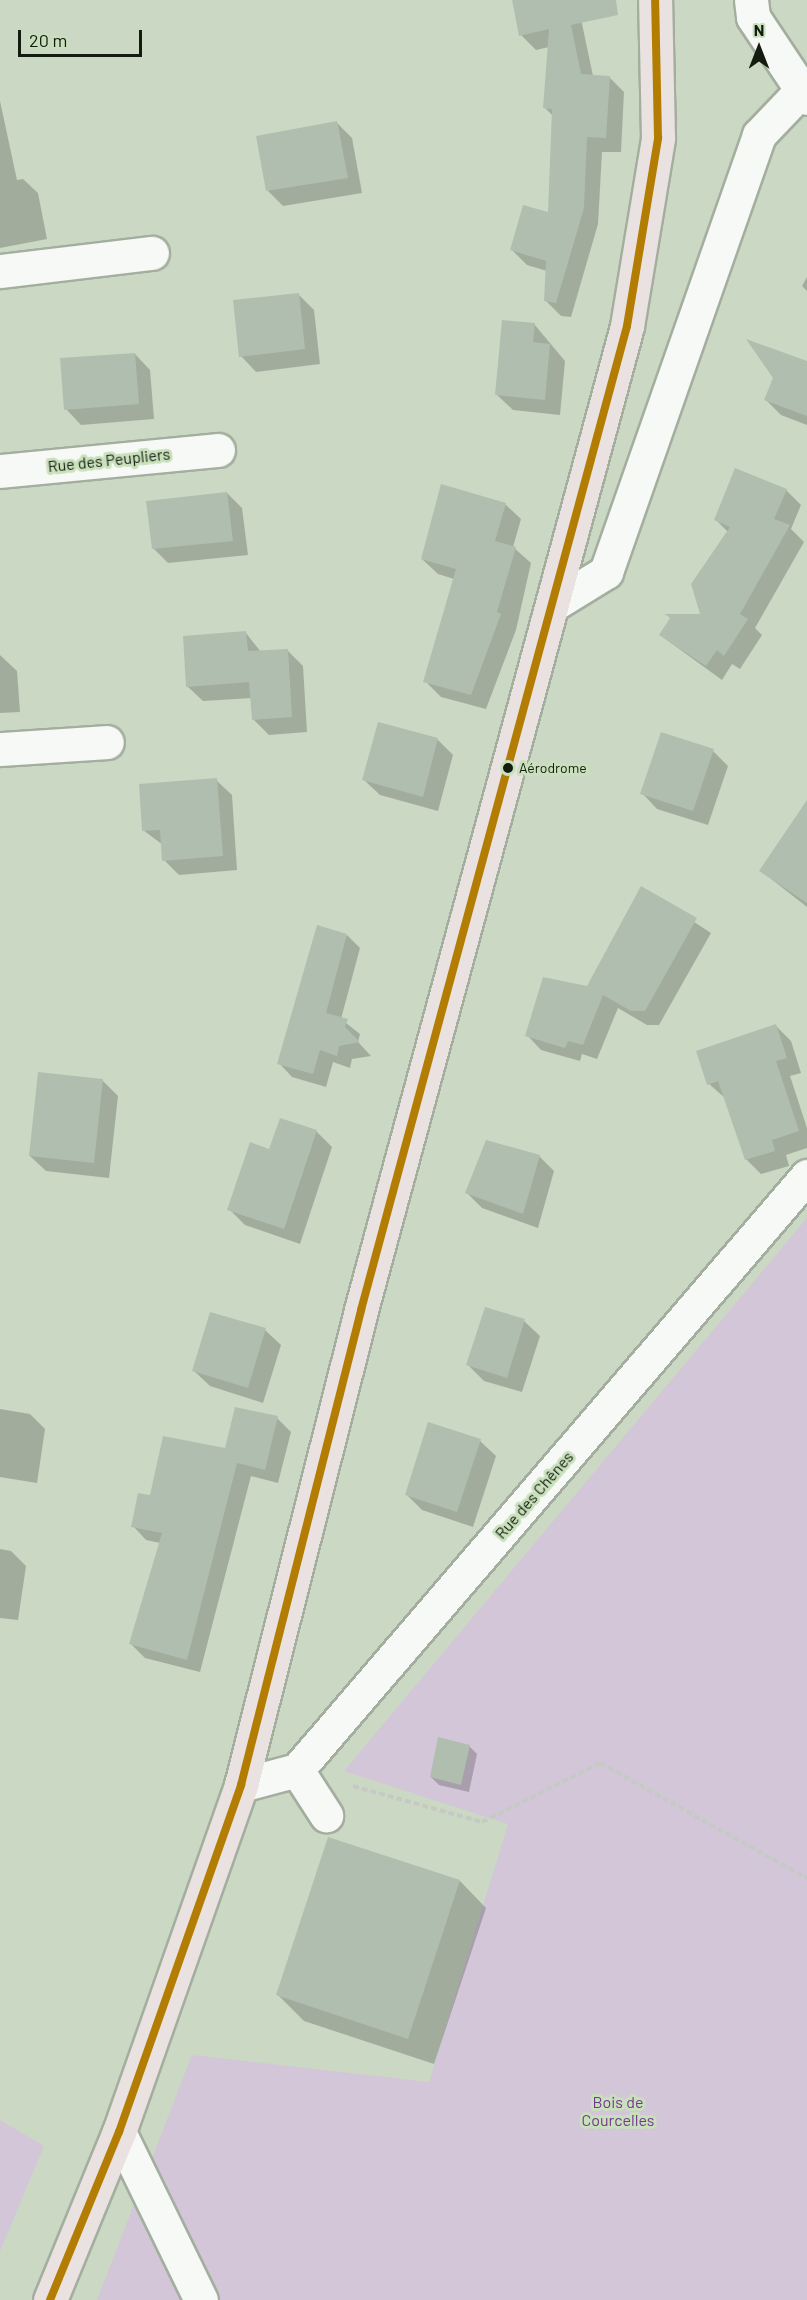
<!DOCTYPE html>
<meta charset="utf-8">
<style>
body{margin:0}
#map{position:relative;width:807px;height:2300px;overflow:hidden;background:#cbd8c4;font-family:Barlow,sans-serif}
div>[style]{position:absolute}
.green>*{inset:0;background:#d2c6d8}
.shadow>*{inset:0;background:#0003}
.building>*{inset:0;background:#b0beb0}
.path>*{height:4px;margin-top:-2px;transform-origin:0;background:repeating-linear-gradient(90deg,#c6cac4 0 6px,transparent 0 9px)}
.roads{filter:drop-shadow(2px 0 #a4ae9f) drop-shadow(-2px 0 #a4ae9f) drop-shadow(0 2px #a4ae9f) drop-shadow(0 -2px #a4ae9f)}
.minor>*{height:33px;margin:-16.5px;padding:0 16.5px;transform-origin:16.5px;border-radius:16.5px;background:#f7f9f6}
.major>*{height:33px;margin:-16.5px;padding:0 16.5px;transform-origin:16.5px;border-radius:16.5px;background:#eae2e0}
.bus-1>*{height:8px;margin:-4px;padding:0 4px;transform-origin:4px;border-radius:4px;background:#b37d04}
.dots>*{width:16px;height:16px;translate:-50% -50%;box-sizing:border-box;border:3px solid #c9e0bc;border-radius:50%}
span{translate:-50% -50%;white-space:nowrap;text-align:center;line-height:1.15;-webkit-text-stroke:6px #c9e0bc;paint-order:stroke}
.bus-label{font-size:14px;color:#131c0f}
.left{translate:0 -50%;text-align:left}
.street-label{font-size:16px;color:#131c0f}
.park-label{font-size:16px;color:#75378e}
.north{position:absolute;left:729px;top:18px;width:60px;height:60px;-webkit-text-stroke:4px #c9e0bc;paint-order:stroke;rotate:0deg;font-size:16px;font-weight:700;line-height:24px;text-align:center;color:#131c0f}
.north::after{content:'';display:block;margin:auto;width:21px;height:27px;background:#131c0f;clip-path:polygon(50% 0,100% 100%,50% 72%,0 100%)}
.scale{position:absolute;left:18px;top:30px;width:124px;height:27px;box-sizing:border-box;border:3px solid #131c0f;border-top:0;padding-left:8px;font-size:18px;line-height:21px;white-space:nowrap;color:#131c0f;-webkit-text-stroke:4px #c9e0bc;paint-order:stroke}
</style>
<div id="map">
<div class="green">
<div style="clip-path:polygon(807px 1218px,807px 2300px,97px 2300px,192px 2055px,429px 2082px,508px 1824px,344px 1771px)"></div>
<div style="clip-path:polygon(0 2120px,44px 2146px,0 2251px)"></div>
</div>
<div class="shadow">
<div style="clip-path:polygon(513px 0,577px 0,593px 76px,609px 77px,624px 92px,621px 152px,602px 152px,598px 224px,571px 317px,561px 316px,545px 300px,547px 271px,527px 265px,512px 250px,549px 214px,553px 116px,545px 108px,549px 47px,536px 50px,521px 35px)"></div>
<div style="clip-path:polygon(0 101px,17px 180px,23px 179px,38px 193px,47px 239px,0 248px)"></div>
<div style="clip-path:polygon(337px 123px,352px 138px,362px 193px,283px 206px,268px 191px)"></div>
<div style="clip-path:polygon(807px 277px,807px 291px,802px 286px)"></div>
<div style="clip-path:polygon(299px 295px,314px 310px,320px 364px,256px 372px,241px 356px)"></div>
<div style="clip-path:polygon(534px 324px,565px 361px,560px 415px,513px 410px,497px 395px)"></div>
<div style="clip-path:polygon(135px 354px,150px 370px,154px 419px,81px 425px,66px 409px)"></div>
<div style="clip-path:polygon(807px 363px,807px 425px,781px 415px,766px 400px)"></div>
<div style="clip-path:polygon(786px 490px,801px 505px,791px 529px,804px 542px,755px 628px,762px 635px,740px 669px,732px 664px,722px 680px,660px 635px,703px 616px,728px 532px,716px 520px)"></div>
<div style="clip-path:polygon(227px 493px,242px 508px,248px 555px,168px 563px,153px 548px)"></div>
<div style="clip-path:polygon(505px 504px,521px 519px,513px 547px,531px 563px,516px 630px,486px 709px,441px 697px,425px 681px,454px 579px,438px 574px,422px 559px)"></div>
<div style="clip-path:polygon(246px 633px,261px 652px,287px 650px,303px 666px,307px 732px,269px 735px,253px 719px,252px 698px,203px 701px,187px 686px)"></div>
<div style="clip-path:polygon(0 655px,17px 671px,20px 712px,0 713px)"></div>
<div style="clip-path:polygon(379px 724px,438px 740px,453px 755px,438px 811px,380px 795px,364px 780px)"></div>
<div style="clip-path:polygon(713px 751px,728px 766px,708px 825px,657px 809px,642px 793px)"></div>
<div style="clip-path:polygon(216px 780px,232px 795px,237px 870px,179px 875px,164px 860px,163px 845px,143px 830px)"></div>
<div style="clip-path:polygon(807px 828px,807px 907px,761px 871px)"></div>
<div style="clip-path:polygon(642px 888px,711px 933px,659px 1025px,647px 1025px,618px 1008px,597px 1059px,582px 1054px,580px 1061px,541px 1050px,527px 1035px,588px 988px)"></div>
<div style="clip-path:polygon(347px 935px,360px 948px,341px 1019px,360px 1034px,358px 1042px,371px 1056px,352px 1059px,350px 1068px,333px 1062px,326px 1087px,292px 1077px,279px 1063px)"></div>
<div style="clip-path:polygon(776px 1026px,791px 1041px,801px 1073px,790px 1076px,807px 1128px,807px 1148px,786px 1155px,789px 1166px,761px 1174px,746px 1159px,725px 1098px,709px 1084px)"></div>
<div style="clip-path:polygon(102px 1080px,118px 1096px,109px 1178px,46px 1171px,30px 1156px)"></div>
<div style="clip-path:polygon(316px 1131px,332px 1147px,300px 1244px,245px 1225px,229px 1209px,270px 1150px)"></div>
<div style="clip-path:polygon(539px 1156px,554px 1171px,538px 1228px,482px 1208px,467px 1193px)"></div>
<div style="clip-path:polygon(524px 1321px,540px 1336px,522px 1392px,484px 1381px,468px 1365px)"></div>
<div style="clip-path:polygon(265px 1330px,281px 1345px,263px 1403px,210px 1386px,194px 1371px)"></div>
<div style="clip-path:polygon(0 1409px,30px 1414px,45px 1429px,37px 1483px,0 1477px)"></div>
<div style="clip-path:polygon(277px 1418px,291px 1432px,278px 1483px,251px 1476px,200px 1672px,145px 1658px,131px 1644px,160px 1543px,146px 1540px,133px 1526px,152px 1497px)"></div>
<div style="clip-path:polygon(480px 1441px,496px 1456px,473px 1527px,422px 1510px,407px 1495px)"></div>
<div style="clip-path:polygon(0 1549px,11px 1551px,26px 1566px,18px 1620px,0 1618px)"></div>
<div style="clip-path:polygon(469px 1746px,477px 1754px,469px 1792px,439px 1785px,431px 1777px)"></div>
<div style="clip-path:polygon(460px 1881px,486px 1908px,434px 2064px,304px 2021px,277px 1994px)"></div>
</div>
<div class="building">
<div style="clip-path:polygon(512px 0,616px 0,618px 15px,571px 25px,581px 74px,610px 76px,606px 138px,587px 137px,584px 208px,556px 303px,544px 301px,546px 261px,510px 250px,523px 205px,548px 212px,552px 109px,543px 108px,549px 29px,519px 36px)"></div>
<div style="clip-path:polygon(337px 121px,348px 178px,266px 191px,256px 136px)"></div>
<div style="clip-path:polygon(299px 293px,305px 349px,239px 357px,233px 300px)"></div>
<div style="clip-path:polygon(502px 320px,535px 323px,533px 342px,550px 344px,545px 400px,495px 395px)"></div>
<div style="clip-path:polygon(746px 339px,807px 361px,807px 416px,764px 400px,773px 378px)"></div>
<div style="clip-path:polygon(135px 353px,139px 404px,64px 410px,60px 358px)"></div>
<div style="clip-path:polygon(735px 468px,787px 489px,774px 519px,790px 525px,740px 614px,748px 619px,724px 656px,717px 650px,706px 666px,659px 635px,670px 618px,665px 614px,700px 614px,691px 584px,730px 527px,714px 520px)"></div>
<div style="clip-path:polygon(441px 484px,506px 503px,495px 541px,516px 547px,497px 612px,501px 614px,471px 695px,423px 682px,456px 569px,421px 559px)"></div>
<div style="clip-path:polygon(227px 492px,233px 541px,152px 549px,146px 501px)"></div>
<div style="clip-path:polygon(246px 631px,248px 651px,288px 649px,292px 717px,252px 720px,249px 682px,186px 687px,183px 636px)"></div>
<div style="clip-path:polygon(378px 722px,438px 738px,423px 797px,362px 780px)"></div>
<div style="clip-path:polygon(661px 732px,714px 749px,693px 811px,640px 794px)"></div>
<div style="clip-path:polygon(217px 778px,223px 856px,162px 861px,160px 830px,142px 831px,139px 784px)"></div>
<div style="clip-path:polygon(807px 800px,807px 903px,759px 871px)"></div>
<div style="clip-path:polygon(641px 886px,697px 918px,645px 1011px,631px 1011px,603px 995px,583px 1045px,568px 1041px,565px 1048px,525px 1036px,543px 977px,587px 986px)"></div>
<div style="clip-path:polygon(317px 925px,347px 934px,326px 1013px,348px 1019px,345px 1027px,360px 1042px,339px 1046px,337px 1056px,320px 1050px,313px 1074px,277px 1064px)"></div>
<div style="clip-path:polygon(776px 1024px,787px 1058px,776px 1061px,799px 1131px,772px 1140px,775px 1151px,745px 1160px,718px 1081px,707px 1085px,696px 1051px)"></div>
<div style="clip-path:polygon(38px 1072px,103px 1079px,94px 1163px,29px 1156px)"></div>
<div style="clip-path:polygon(280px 1118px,317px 1130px,284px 1229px,227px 1210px,250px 1142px,269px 1149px)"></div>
<div style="clip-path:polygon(486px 1140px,540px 1155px,523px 1214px,465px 1193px)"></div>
<div style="clip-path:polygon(485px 1307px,525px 1319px,507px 1378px,466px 1365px)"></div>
<div style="clip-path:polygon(210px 1312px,266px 1328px,248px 1388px,192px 1371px)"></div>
<div style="clip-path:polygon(235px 1407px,278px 1416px,265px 1470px,237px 1463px,187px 1660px,129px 1644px,162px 1533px,131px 1527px,138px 1493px,150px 1495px,163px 1436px,225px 1448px)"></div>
<div style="clip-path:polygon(428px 1422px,481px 1439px,457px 1512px,405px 1495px)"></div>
<div style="clip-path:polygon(438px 1737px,470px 1745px,461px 1785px,430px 1777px)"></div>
<div style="clip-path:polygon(328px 1837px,460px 1880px,408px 2039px,276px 1995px)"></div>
</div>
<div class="path">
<div style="left:353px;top:1786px;width:134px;rotate:15.6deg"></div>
<div style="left:482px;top:1822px;width:132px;rotate:-26.6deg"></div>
<div style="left:600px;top:1763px;width:237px;rotate:29.1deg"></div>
</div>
<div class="roads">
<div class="minor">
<div style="left:751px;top:0;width:17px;rotate:83deg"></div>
<div style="left:753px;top:17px;width:97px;rotate:56.3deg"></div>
<div style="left:0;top:271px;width:153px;rotate:-6.8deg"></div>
<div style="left:0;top:471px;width:219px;rotate:-5.5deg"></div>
<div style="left:554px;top:604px;width:61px;rotate:-31.6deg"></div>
<div style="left:606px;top:572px;width:463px;rotate:-70.7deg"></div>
<div style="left:759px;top:135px;width:59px;rotate:-46.4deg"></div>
<div style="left:0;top:749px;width:107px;rotate:-3.7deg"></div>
<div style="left:297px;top:1770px;width:54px;rotate:57.2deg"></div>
<div style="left:241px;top:1785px;width:58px;rotate:-15deg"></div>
<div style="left:297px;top:1770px;width:783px;rotate:-49.35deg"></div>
<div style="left:119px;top:2132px;width:187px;rotate:64deg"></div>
</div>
<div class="major">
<div style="left:50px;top:2300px;width:182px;rotate:-67.7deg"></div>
<div style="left:119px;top:2132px;width:368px;rotate:-70.6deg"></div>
<div style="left:241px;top:1785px;width:490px;rotate:-75.8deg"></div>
<div style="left:361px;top:1310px;width:1019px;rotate:-74.87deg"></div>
<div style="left:627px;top:326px;width:191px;rotate:-80.6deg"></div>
<div style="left:658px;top:138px;width:138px;rotate:-91.2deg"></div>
</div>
</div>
<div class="bus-1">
<div style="left:50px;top:2300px;width:182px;rotate:-67.7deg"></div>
<div style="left:119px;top:2132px;width:368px;rotate:-70.6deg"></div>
<div style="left:241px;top:1785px;width:490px;rotate:-75.8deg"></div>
<div style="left:361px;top:1310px;width:1019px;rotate:-74.87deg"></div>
<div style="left:627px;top:326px;width:191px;rotate:-80.6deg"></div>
<div style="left:658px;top:138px;width:138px;rotate:-91.2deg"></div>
</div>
<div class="dots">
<div style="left:508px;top:768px;background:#131c0f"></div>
</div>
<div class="bus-label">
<span class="left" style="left:519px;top:768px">Aérodrome</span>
</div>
<div class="street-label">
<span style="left:109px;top:460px;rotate:-6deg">Rue des Peupliers</span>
<span style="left:534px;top:1495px;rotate:-49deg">Rue des Chênes</span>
</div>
<div class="park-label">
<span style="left:618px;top:2111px">Bois de<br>Courcelles</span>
</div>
<div class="north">N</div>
<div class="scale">20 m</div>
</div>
